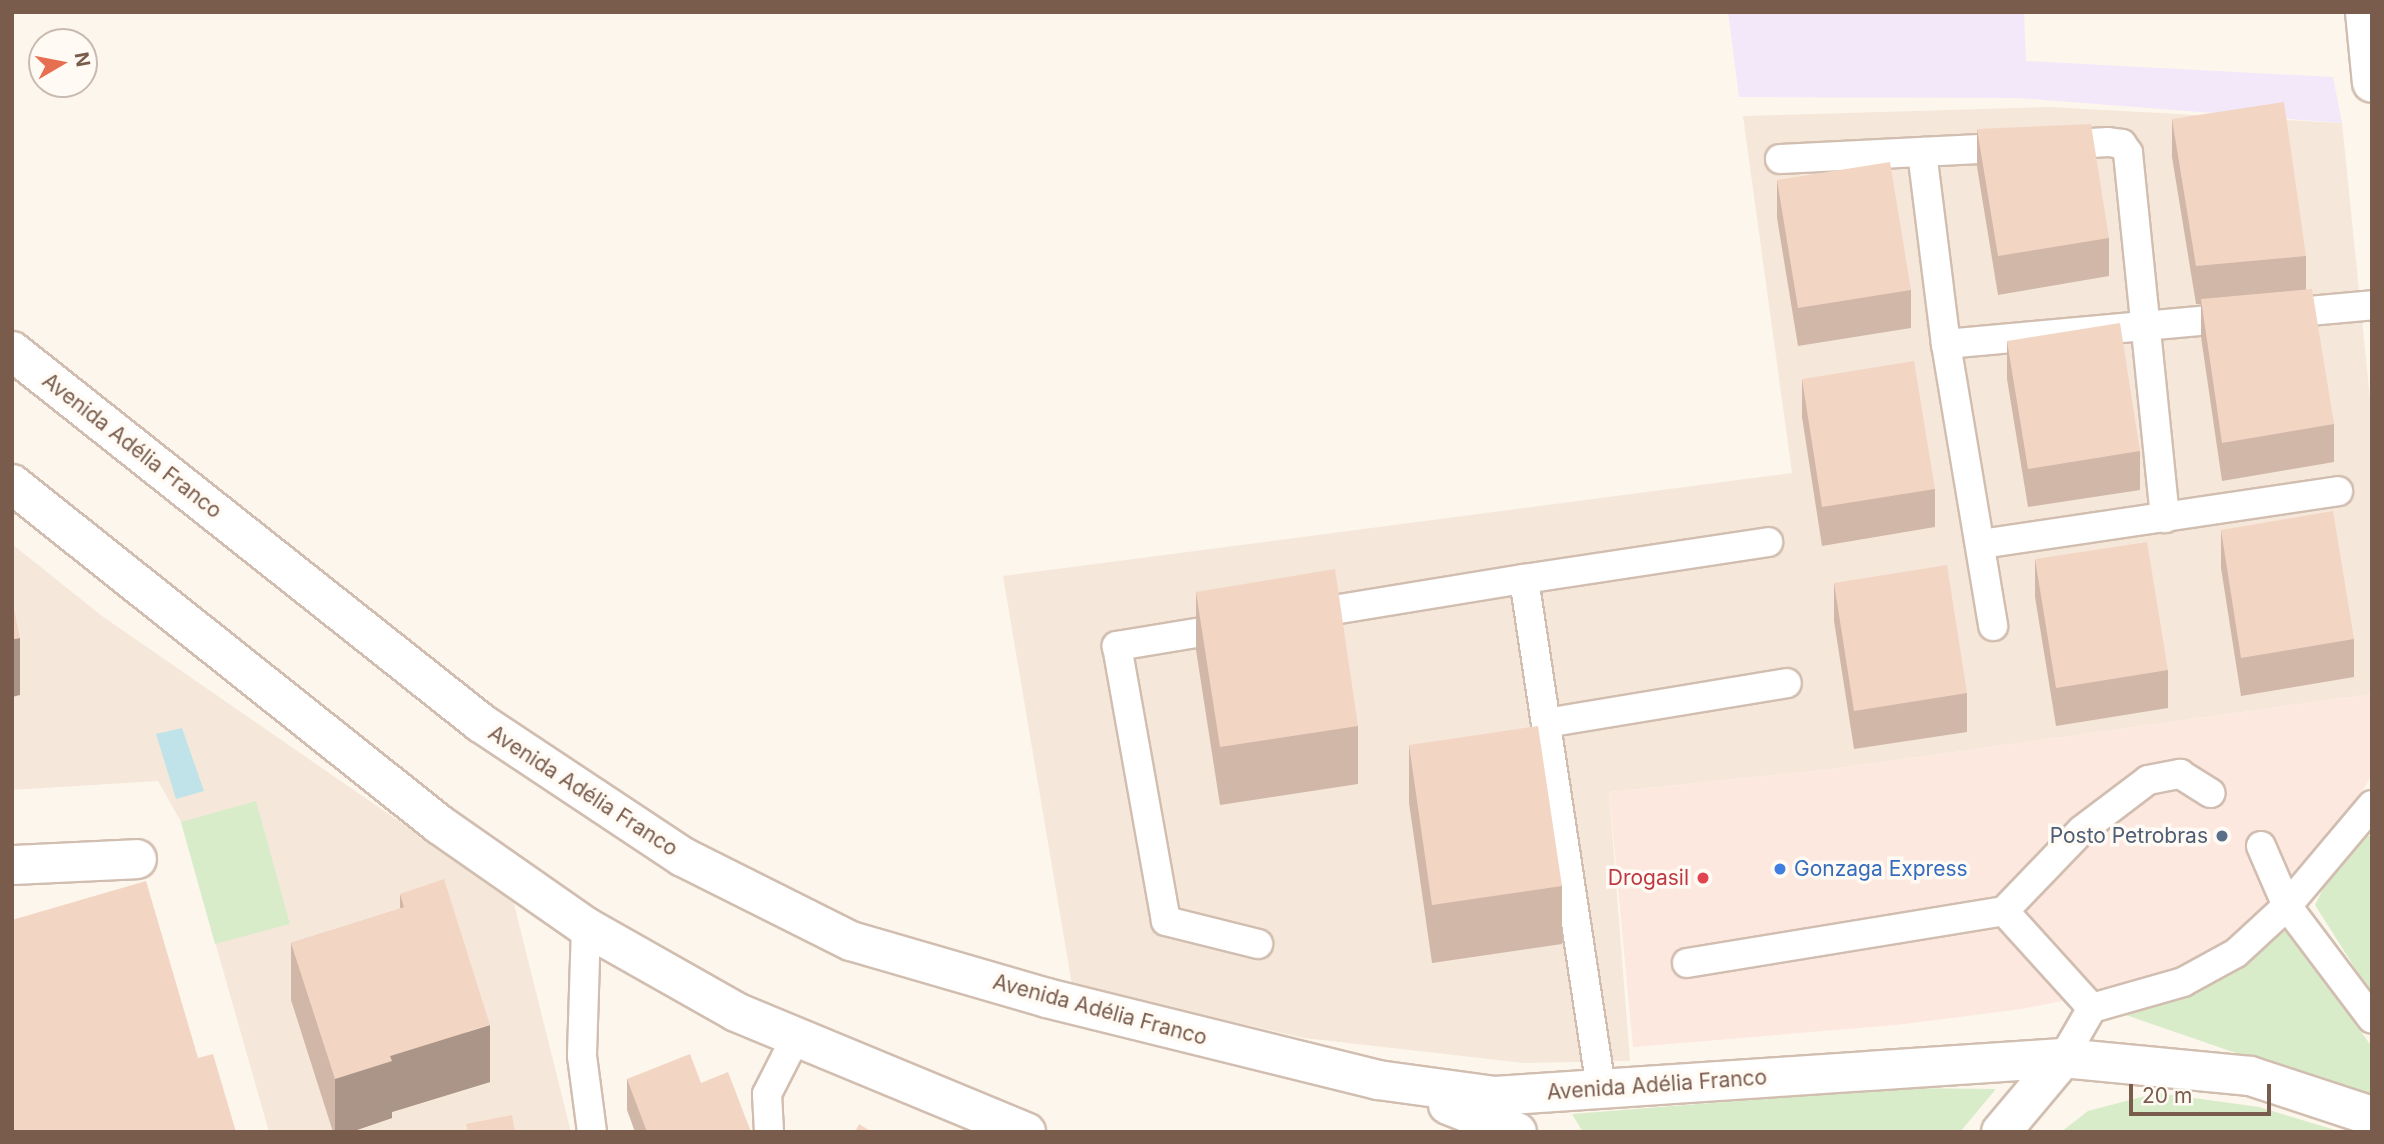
<!DOCTYPE html>
<meta charset="utf-8">
<style>
body{margin:0}
#map{position:relative;width:2384px;height:1144px;overflow:hidden;background:#fdf6ec;font-family:Inter,sans-serif}
div>[style]{position:absolute}
.residential>*{inset:0;background:#f5e8da}
.commercial>*{inset:0;background:#fde8e0}
.education>*{inset:0;background:#f3e8fa}
.green>*{inset:0;background:#d8ecc9}
.water>*{inset:0;background:#bfe3e8}
.roads{filter:drop-shadow(2px 0 #d1beb0) drop-shadow(-2px 0 #d1beb0) drop-shadow(0 2px #d1beb0) drop-shadow(0 -2px #d1beb0)}
.service>*{height:28px;margin:-14px;padding:0 14px;transform-origin:14px;border-radius:14px;background:#fff}
.minor>*{height:38px;margin:-19px;padding:0 19px;transform-origin:19px;border-radius:19px;background:#fff}
.secondary>*{height:38px;margin:-19px;padding:0 19px;transform-origin:19px;border-radius:19px;background:#fff}
.wall>*{inset:0;background:#d1b7a8}
.shaded-wall>*{inset:0;background:#aa9588}
.building>*{inset:0;background:#f3d5c3}
.dots>*{width:19px;height:19px;translate:-50% -50%;box-sizing:border-box;border:4px solid #fffaf3;border-radius:50%}
span{translate:-50% -50%;white-space:nowrap;text-align:center;line-height:1.15;-webkit-text-stroke:7px #fffaf3;paint-order:stroke}
.street-label{font-size:21px;color:#7a5c4d}
.service-label{font-size:21px;color:#4e5e75}
.right{translate:-100% -50%;text-align:right}
.shop-label{font-size:21px;color:#366cbe}
.left{translate:0 -50%;text-align:left}
.health-label{font-size:21px;color:#be3a42}
.frame{position:absolute;inset:0;border:14px solid #7a5c4d;pointer-events:none}
.north{position:absolute;left:28px;top:28px;width:70px;height:70px;box-sizing:border-box;background:#fffaf3;border:2px solid #cabbb1;border-radius:50%;rotate:80deg;font-size:19px;font-weight:700;line-height:28px;text-align:center;color:#7a5c4d}
.north::after{content:'';display:block;margin:auto;width:24px;height:32px;background:#e76f51;clip-path:polygon(50% 0,100% 100%,50% 72%,0 100%)}
.scale{position:absolute;left:2129px;top:1084px;width:142px;height:32px;box-sizing:border-box;border:4px solid #7a5c4d;border-top:0;padding-left:9px;font-size:21px;line-height:24px;white-space:nowrap;color:#7a5c4d;-webkit-text-stroke:5px #fffaf3;paint-order:stroke}
</style>
<div id="map">
<div class="residential">
<div style="clip-path:polygon(2049px 107px,2342px 123px,2372px 418px,2372px 694px,1825px 770px,1609px 792px,1630px 1061px,1524px 1063px,1304px 1038px,1072px 985px,1003px 576px,1792px 473px,1743px 116px)"></div>
<div style="clip-path:polygon(12px 544px,102px 616px,513px 900px,571px 1132px,269px 1132px,181px 822px,158px 781px,12px 790px)"></div>
</div>
<div class="commercial">
<div style="clip-path:polygon(2372px 694px,2371px 777px,2287px 906px,2210px 955px,2146px 984px,2022px 1009px,1896px 1025px,1633px 1047px,1609px 792px,1825px 770px)"></div>
</div>
<div class="education">
<div style="clip-path:polygon(1728px 12px,2024px 12px,2026px 61px,2333px 77px,2342px 123px,2018px 98px,1739px 97px)"></div>
</div>
<div class="green">
<div style="clip-path:polygon(256px 801px,290px 924px,215px 944px,181px 822px)"></div>
<div style="clip-path:polygon(2372px 835px,2372px 995px,2315px 905px,2346px 842px)"></div>
<div style="clip-path:polygon(2283px 923px,2372px 1047px,2372px 1100px,2120px 1013px)"></div>
<div style="clip-path:polygon(1899px 1088px,1996px 1089px,1960px 1132px,1583px 1132px,1572px 1114px)"></div>
<div style="clip-path:polygon(2157px 1093px,2259px 1107px,2342px 1132px,2061px 1132px,2088px 1111px)"></div>
</div>
<div class="water">
<div style="clip-path:polygon(182px 728px,204px 791px,176px 799px,156px 734px)"></div>
</div>
<div class="roads">
<div class="service">
<div style="left:2056px;top:145px;width:52px;rotate:-3.3deg"></div>
<div style="left:2108px;top:142px;width:14px;rotate:8deg"></div>
<div style="left:2122px;top:144px;width:11px;rotate:56deg"></div>
<div style="left:2128px;top:153px;width:367px;rotate:84.2deg"></div>
<div style="left:1922px;top:152px;width:193px;rotate:82.9deg"></div>
<div style="left:1946px;top:344px;width:286px;rotate:80.5deg"></div>
<div style="left:1780px;top:159px;width:235px;rotate:-2.9deg"></div>
<div style="left:1946px;top:344px;width:428px;rotate:-5.2deg"></div>
<div style="left:1981px;top:544px;width:361px;rotate:-8.4deg"></div>
<div style="left:1524px;top:579px;width:247px;rotate:-8.6deg"></div>
<div style="left:1303px;top:615px;width:224px;rotate:-9.3deg"></div>
<div style="left:1524px;top:579px;width:515px;rotate:81.4deg"></div>
<div style="left:1232px;top:627px;width:117px;rotate:170.6deg"></div>
<div style="left:1117px;top:646px;width:279px;rotate:79.9deg"></div>
<div style="left:1166px;top:921px;width:95px;rotate:14deg"></div>
<div style="left:1546px;top:723px;width:244px;rotate:-9.4deg"></div>
<div style="left:2261px;top:846px;width:65px;rotate:66.6deg"></div>
<div style="left:2287px;top:906px;width:132px;rotate:-49.9deg"></div>
<div style="left:2004px;top:911px;width:131px;rotate:47.8deg"></div>
<div style="left:586px;top:927px;width:129px;rotate:91.8deg"></div>
<div style="left:582px;top:1056px;width:77px;rotate:82.5deg"></div>
<div style="left:1687px;top:963px;width:321px;rotate:-9.3deg"></div>
<div style="left:2004px;top:911px;width:112px;rotate:-46.1deg"></div>
<div style="left:2082px;top:830px;width:83px;rotate:-37.1deg"></div>
<div style="left:2148px;top:780px;width:33px;rotate:-11deg"></div>
<div style="left:2180px;top:774px;width:36px;rotate:32deg"></div>
<div style="left:2063px;top:1058px;width:58px;rotate:-59.9deg"></div>
<div style="left:2092px;top:1008px;width:95px;rotate:-15.9deg"></div>
<div style="left:2183px;top:982px;width:60px;rotate:-28.7deg"></div>
<div style="left:2236px;top:953px;width:69px;rotate:-42.7deg"></div>
<div style="left:2287px;top:906px;width:141px;rotate:53deg"></div>
<div style="left:769px;top:1132px;width:38px;rotate:-93deg"></div>
<div style="left:767px;top:1094px;width:64px;rotate:-63deg"></div>
</div>
<div class="minor">
<div style="left:12px;top:865px;width:125px;rotate:-2.7deg"></div>
</div>
<div class="secondary">
<div style="left:2365px;top:12px;width:71px;rotate:84.4deg"></div>
<div style="left:12px;top:351px;width:599px;rotate:38.42deg"></div>
<div style="left:481px;top:723px;width:242px;rotate:33.6deg"></div>
<div style="left:683px;top:857px;width:188px;rotate:26.6deg"></div>
<div style="left:851px;top:941px;width:204px;rotate:16.2deg"></div>
<div style="left:1047px;top:998px;width:341px;rotate:13.9deg"></div>
<div style="left:1378px;top:1080px;width:118px;rotate:7.8deg"></div>
<div style="left:1495px;top:1096px;width:569px;rotate:-3.83deg"></div>
<div style="left:2063px;top:1058px;width:188px;rotate:5.5deg"></div>
<div style="left:2250px;top:1076px;width:128px;rotate:18.2deg"></div>
<div style="left:12px;top:484px;width:547px;rotate:38.55deg"></div>
<div style="left:440px;top:825px;width:178px;rotate:34.9deg"></div>
<div style="left:586px;top:927px;width:172px;rotate:29.5deg"></div>
<div style="left:736px;top:1012px;width:314px;rotate:22.5deg"></div>
<div style="left:1448px;top:1105px;width:74px;rotate:21.4deg"></div>
<div style="left:2001px;top:1132px;width:97px;rotate:-50deg"></div>
</div>
</div>
<div class="wall">
<div style="clip-path:polygon(2172px 119px,2306px 256px,2306px 290px,2334px 424px,2334px 462px,2222px 481px,2201px 337px,2201px 304px,2196px 304px,2172px 157px)"></div>
<div style="clip-path:polygon(1977px 129px,2109px 238px,2109px 276px,1998px 295px,1977px 167px)"></div>
<div style="clip-path:polygon(1777px 180px,1911px 290px,1911px 328px,1798px 346px,1777px 218px)"></div>
<div style="clip-path:polygon(2007px 341px,2140px 451px,2140px 490px,2028px 507px,2007px 379px)"></div>
<div style="clip-path:polygon(1802px 379px,1935px 489px,1935px 527px,1822px 546px,1802px 417px)"></div>
<div style="clip-path:polygon(2221px 530px,2354px 639px,2354px 677px,2241px 696px,2221px 568px)"></div>
<div style="clip-path:polygon(2035px 559px,2168px 670px,2168px 708px,2056px 726px,2035px 597px)"></div>
<div style="clip-path:polygon(1834px 583px,1967px 693px,1967px 732px,1854px 749px,1834px 621px)"></div>
<div style="clip-path:polygon(1196px 592px,1358px 726px,1358px 784px,1220px 805px,1196px 650px)"></div>
<div style="clip-path:polygon(1409px 745px,1562px 886px,1562px 944px,1432px 963px,1409px 803px)"></div>
<div style="clip-path:polygon(400px 894px,490px 1082px,392px 1112px,392px 1118px,351px 1132px,333px 1132px,291px 1000px,291px 943px,400px 909px)"></div>
<div style="clip-path:polygon(627px 1079px,701px 1083px,751px 1132px,635px 1132px,627px 1110px)"></div>
</div>
<div class="shaded-wall">
<div style="clip-path:polygon(20px 638px,20px 695px,12px 697px,12px 639px)"></div>
<div style="clip-path:polygon(490px 1025px,490px 1082px,392px 1112px,392px 1118px,351px 1132px,335px 1132px,335px 1079px,390px 1056px)"></div>
</div>
<div class="building">
<div style="clip-path:polygon(2284px 102px,2306px 256px,2196px 266px,2172px 119px)"></div>
<div style="clip-path:polygon(2091px 124px,2109px 238px,1998px 256px,1977px 129px)"></div>
<div style="clip-path:polygon(1890px 162px,1911px 290px,1798px 308px,1777px 180px)"></div>
<div style="clip-path:polygon(2312px 289px,2334px 424px,2222px 443px,2201px 299px)"></div>
<div style="clip-path:polygon(2120px 323px,2140px 451px,2028px 469px,2007px 341px)"></div>
<div style="clip-path:polygon(1914px 361px,1935px 489px,1822px 507px,1802px 379px)"></div>
<div style="clip-path:polygon(2333px 511px,2354px 639px,2241px 658px,2221px 530px)"></div>
<div style="clip-path:polygon(2147px 542px,2168px 670px,2056px 688px,2035px 559px)"></div>
<div style="clip-path:polygon(1947px 565px,1967px 693px,1854px 711px,1834px 583px)"></div>
<div style="clip-path:polygon(1335px 569px,1358px 726px,1220px 747px,1196px 592px)"></div>
<div style="clip-path:polygon(12px 600px,20px 638px,12px 639px)"></div>
<div style="clip-path:polygon(1538px 726px,1562px 886px,1432px 905px,1409px 745px)"></div>
<div style="clip-path:polygon(444px 879px,490px 1025px,390px 1056px,392px 1061px,335px 1079px,291px 943px,404px 907px,400px 894px)"></div>
<div style="clip-path:polygon(146px 881px,198px 1058px,213px 1054px,236px 1132px,12px 1132px,12px 920px)"></div>
<div style="clip-path:polygon(690px 1054px,701px 1083px,728px 1072px,751px 1132px,647px 1132px,627px 1079px)"></div>
<div style="clip-path:polygon(512px 1115px,515px 1132px,468px 1132px,466px 1124px)"></div>
<div style="clip-path:polygon(859px 1124px,872px 1132px,855px 1132px)"></div>
</div>
<div class="dots">
<div style="left:2222px;top:836px;background:#5c6f8a"></div>
<div style="left:1780px;top:869px;background:#3f7fe0"></div>
<div style="left:1703px;top:878px;background:#e0444e"></div>
</div>
<div class="street-label">
<span style="left:132px;top:446px;rotate:38deg">Avenida Adélia Franco</span>
<span style="left:583px;top:791px;rotate:33deg">Avenida Adélia Franco</span>
<span style="left:1100px;top:1010px;rotate:15deg">Avenida Adélia Franco</span>
<span style="left:1657px;top:1085px;rotate:-4deg">Avenida Adélia Franco</span>
</div>
<div class="service-label">
<span class="right" style="left:2208px;top:836px">Posto Petrobras</span>
</div>
<div class="shop-label">
<span class="left" style="left:1794px;top:869px">Gonzaga Express</span>
</div>
<div class="health-label">
<span class="right" style="left:1689px;top:878px">Drogasil</span>
</div>
<div class="frame"></div>
<div class="north">N</div>
<div class="scale">20 m</div>
</div>
